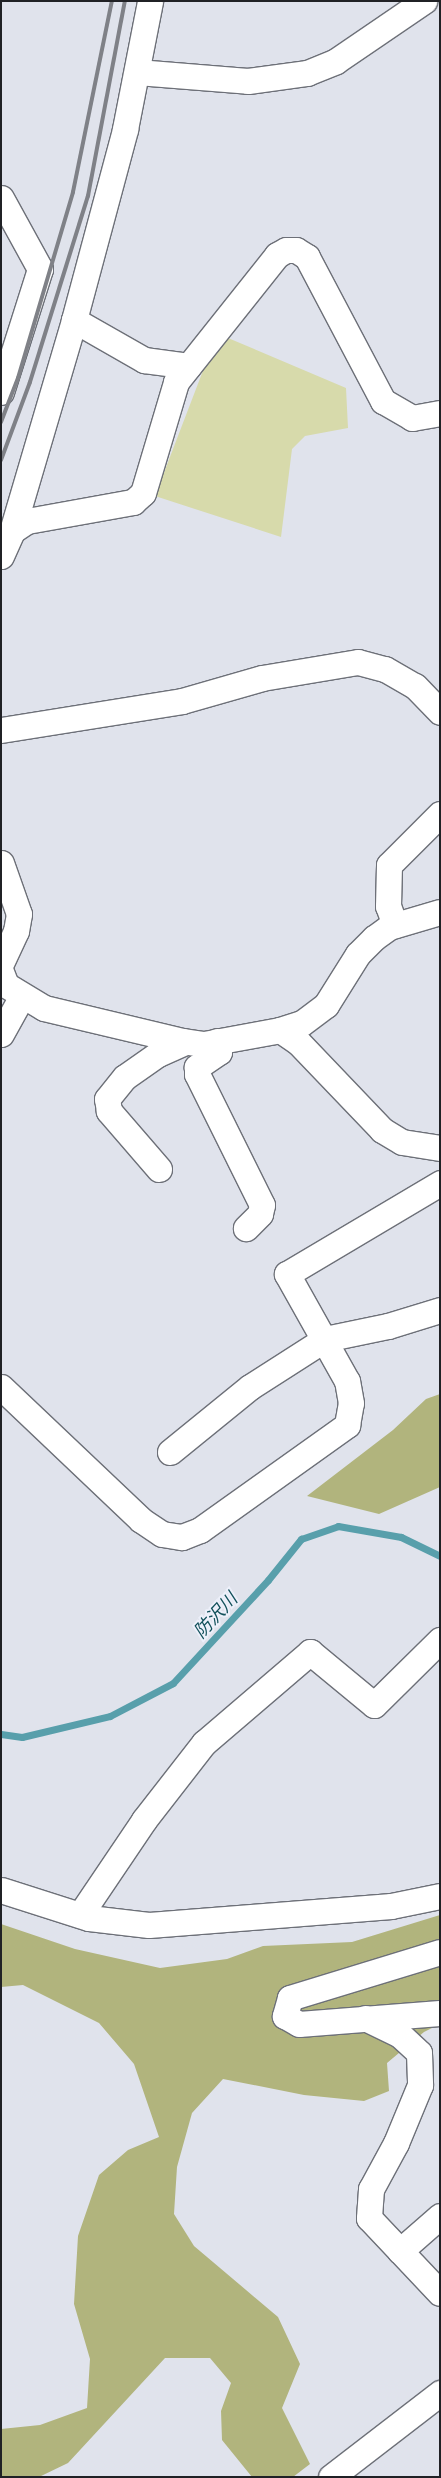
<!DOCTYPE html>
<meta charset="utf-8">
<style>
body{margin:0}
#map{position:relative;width:441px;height:2478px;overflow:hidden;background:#e0e3ec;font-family:Lato,"Noto Sans JP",sans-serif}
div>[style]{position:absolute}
.green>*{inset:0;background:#d7daab}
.forest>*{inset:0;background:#b1b47d}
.stream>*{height:7px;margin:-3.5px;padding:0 3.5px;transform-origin:3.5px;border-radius:3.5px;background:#589fab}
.roads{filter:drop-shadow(1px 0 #6d7078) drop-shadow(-1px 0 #6d7078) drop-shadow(0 1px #6d7078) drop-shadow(0 -1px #6d7078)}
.minor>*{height:25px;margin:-12.5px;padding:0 12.5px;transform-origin:12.5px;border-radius:12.5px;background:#fff}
.rail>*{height:4px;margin:-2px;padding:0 2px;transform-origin:2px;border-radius:2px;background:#7f8187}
span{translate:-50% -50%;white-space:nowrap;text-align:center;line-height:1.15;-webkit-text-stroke:4px #edf0fa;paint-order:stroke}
.water-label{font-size:18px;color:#13515b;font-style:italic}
.frame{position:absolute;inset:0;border:2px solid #202125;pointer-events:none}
</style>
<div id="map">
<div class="green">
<div style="clip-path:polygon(228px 338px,346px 388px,348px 428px,305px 436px,292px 449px,281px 537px,155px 496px,209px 355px)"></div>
</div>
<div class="forest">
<div style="clip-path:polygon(440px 1394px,440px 1487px,379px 1514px,307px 1496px,393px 1430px,426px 1399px)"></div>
<div style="clip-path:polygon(440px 1915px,440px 2024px,424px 2032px,387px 2063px,389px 2091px,364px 2101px,304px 2095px,223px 2079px,192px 2113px,177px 2167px,174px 2214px,194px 2246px,278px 2317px,300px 2364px,282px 2408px,310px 2464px,293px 2477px,252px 2477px,222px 2440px,221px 2411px,231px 2383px,210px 2358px,165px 2358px,68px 2463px,39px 2477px,1px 2477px,1px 2429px,40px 2425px,87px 2408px,90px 2359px,74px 2304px,78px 2236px,99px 2175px,128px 2150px,159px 2137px,134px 2064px,99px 2023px,23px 1985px,1px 1987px,1px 1924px,75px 1949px,160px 1968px,227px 1959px,263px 1946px,352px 1942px)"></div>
</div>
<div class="stream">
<div style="left:1px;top:1734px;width:21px;rotate:8deg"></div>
<div style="left:22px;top:1737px;width:90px;rotate:-13.4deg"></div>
<div style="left:110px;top:1716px;width:71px;rotate:-27.6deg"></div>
<div style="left:173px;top:1683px;width:140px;rotate:-47.3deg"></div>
<div style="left:268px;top:1580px;width:53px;rotate:-51.2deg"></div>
<div style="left:301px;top:1539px;width:39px;rotate:-19deg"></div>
<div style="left:338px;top:1526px;width:64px;rotate:9.9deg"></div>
<div style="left:401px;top:1537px;width:43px;rotate:26deg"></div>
</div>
<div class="roads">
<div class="minor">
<div style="left:137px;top:72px;width:111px;rotate:4.6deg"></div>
<div style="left:248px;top:81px;width:60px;rotate:-7.7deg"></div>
<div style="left:307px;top:73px;width:31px;rotate:-22deg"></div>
<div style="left:336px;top:61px;width:107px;rotate:-34.3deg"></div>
<div style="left:1px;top:198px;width:81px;rotate:61.2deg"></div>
<div style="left:40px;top:269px;width:129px;rotate:107.6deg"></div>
<div style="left:74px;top:320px;width:81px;rotate:29.7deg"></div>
<div style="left:144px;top:360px;width:45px;rotate:7.6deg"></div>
<div style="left:12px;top:531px;width:220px;rotate:-73.6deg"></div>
<div style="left:74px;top:320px;width:198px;rotate:-75deg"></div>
<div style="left:125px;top:129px;width:130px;rotate:-78.9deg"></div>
<div style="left:1px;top:556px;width:27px;rotate:-66deg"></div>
<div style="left:12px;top:531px;width:18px;rotate:-34deg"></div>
<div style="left:27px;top:521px;width:108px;rotate:-10.2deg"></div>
<div style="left:133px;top:502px;width:13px;rotate:-42deg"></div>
<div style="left:143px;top:493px;width:116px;rotate:-73.4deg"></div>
<div style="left:176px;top:382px;width:162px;rotate:-51.5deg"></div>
<div style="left:277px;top:255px;width:10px;rotate:-29deg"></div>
<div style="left:286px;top:250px;width:10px"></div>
<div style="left:296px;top:250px;width:13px;rotate:32deg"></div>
<div style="left:307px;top:257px;width:163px;rotate:62.2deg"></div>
<div style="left:383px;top:401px;width:34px;rotate:30deg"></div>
<div style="left:412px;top:418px;width:28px;rotate:-10deg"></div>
<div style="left:1px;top:730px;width:183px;rotate:-9.1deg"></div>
<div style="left:182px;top:701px;width:83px;rotate:-16deg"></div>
<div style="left:262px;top:678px;width:97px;rotate:-9.5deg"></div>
<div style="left:358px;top:662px;width:28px;rotate:15deg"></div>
<div style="left:385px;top:669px;width:34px;rotate:30deg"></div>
<div style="left:415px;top:686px;width:36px;rotate:46deg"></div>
<div style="left:1px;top:863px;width:54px;rotate:70.6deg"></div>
<div style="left:19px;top:914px;width:17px;rotate:100deg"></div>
<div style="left:16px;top:931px;width:35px;rotate:115deg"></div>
<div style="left:395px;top:925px;width:20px;rotate:-110deg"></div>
<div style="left:388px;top:906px;width:41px;rotate:-88.6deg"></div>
<div style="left:389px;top:865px;width:72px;rotate:-45deg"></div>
<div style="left:1px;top:972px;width:14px;rotate:69deg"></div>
<div style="left:6px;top:985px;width:44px;rotate:31.2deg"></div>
<div style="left:44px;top:1008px;width:142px;rotate:13.4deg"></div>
<div style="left:182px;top:1041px;width:22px;rotate:8deg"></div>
<div style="left:204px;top:1044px;width:77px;rotate:-10.4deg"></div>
<div style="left:280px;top:1030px;width:22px;rotate:34deg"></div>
<div style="left:298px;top:1042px;width:122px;rotate:46.3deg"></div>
<div style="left:382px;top:1130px;width:23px;rotate:31deg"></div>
<div style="left:402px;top:1142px;width:38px;rotate:9deg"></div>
<div style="left:280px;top:1030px;width:23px;rotate:-18deg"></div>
<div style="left:302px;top:1023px;width:30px;rotate:-37deg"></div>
<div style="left:326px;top:1005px;width:60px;rotate:-57.9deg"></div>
<div style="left:358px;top:954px;width:23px;rotate:-45deg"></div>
<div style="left:374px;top:938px;width:19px;rotate:-36deg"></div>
<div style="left:389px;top:927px;width:53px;rotate:-16.4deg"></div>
<div style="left:1px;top:1034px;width:43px;rotate:-61.1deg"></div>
<div style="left:217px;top:1041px;width:11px;rotate:80deg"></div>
<div style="left:219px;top:1052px;width:27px;rotate:146deg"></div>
<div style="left:197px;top:1067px;width:7px;rotate:90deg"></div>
<div style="left:197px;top:1074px;width:146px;rotate:63.6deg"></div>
<div style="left:262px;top:1205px;width:9px;rotate:103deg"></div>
<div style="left:260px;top:1214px;width:20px;rotate:135deg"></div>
<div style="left:159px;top:1169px;width:77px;rotate:-130.8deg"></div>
<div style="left:109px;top:1111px;width:12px;rotate:-99deg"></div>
<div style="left:107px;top:1099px;width:28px;rotate:-51deg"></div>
<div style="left:125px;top:1077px;width:40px;rotate:-34.9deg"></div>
<div style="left:158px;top:1054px;width:30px;rotate:-24deg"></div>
<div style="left:1px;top:1387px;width:193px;rotate:43.5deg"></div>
<div style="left:141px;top:1520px;width:25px;rotate:34deg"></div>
<div style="left:162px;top:1534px;width:20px;rotate:9deg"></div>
<div style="left:182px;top:1537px;width:19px;rotate:-21deg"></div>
<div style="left:200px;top:1530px;width:181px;rotate:-35.5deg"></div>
<div style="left:347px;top:1425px;width:22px;rotate:-80deg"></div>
<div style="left:351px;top:1403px;width:22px;rotate:-100deg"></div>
<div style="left:347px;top:1381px;width:123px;rotate:-119.3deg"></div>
<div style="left:287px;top:1274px;width:178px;rotate:-30.7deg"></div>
<div style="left:170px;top:1452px;width:103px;rotate:-39.1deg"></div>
<div style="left:250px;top:1387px;width:89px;rotate:-32.6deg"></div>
<div style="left:325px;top:1339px;width:64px;rotate:-11.7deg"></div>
<div style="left:388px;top:1326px;width:54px;rotate:-17.1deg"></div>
<div style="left:1px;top:1890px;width:92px;rotate:17.7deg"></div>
<div style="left:89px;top:1918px;width:60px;rotate:6.7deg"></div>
<div style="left:149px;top:1925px;width:243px;rotate:-4.5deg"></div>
<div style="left:391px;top:1906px;width:50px;rotate:-11.5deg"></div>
<div style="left:80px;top:1915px;width:115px;rotate:-56deg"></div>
<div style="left:144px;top:1820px;width:98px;rotate:-52.1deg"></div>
<div style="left:204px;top:1743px;width:140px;rotate:-40.6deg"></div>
<div style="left:310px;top:1652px;width:83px;rotate:39.6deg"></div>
<div style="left:374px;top:1705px;width:93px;rotate:-44.6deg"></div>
<div style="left:440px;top:1952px;width:157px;rotate:163deg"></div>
<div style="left:290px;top:1998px;width:19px;rotate:106deg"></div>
<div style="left:285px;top:2016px;width:16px;rotate:30deg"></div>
<div style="left:299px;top:2024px;width:141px;rotate:-4.5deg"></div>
<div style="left:365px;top:2018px;width:39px;rotate:26deg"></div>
<div style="left:400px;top:2035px;width:26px;rotate:43deg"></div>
<div style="left:419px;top:2053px;width:32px;rotate:88deg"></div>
<div style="left:420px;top:2085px;width:63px;rotate:112.5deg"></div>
<div style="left:396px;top:2143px;width:52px;rotate:118.5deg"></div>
<div style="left:371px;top:2189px;width:29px;rotate:94deg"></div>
<div style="left:369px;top:2218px;width:103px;rotate:46.6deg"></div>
<div style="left:400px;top:2251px;width:53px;rotate:-41.2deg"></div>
<div style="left:331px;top:2477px;width:138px;rotate:-37.6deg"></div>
</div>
</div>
<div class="rail">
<div style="left:1px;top:422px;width:47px;rotate:-68.9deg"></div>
<div style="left:18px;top:378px;width:194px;rotate:-73.5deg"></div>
<div style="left:73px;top:192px;width:195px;rotate:-78.5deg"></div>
<div style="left:1px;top:460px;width:83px;rotate:-69.6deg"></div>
<div style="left:30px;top:382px;width:195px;rotate:-72.7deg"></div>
<div style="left:88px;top:196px;width:198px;rotate:-79.3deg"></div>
</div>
<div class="water-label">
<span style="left:215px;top:1615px;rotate:-47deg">防沢川</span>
</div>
<div class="frame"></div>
</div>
